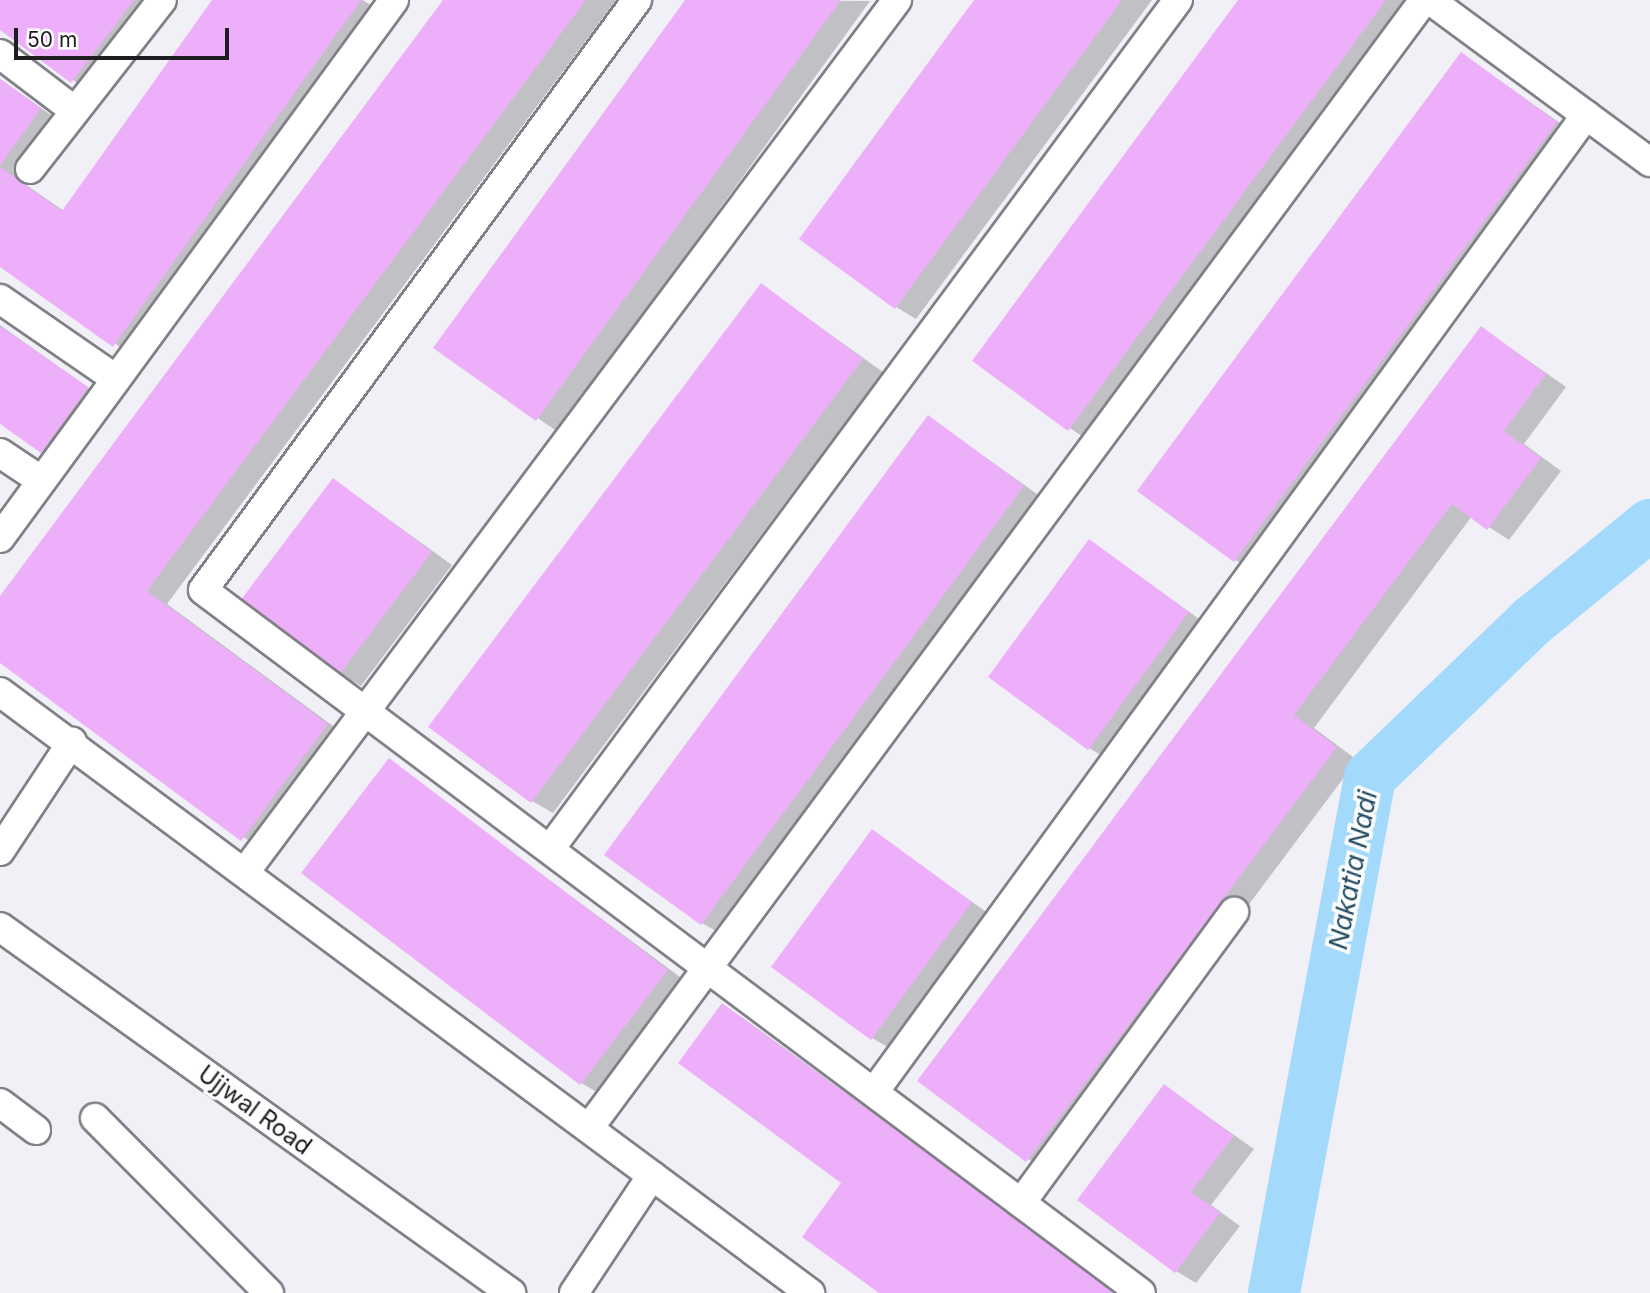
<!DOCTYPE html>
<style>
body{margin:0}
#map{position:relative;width:1650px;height:1293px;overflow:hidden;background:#f1f0f7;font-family:Inter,sans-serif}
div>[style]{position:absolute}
.shadow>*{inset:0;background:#0003}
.river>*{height:52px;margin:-26px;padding:0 26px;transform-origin:26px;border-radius:26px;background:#a3dafb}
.building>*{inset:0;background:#eeaffa}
.roads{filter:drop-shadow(2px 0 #818087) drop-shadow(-2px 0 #818087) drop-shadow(0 2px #818087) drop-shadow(0 -2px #818087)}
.street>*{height:28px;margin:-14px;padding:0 14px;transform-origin:14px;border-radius:14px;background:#fff}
span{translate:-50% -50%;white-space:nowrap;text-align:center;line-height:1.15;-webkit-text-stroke:7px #fefefe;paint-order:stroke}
.street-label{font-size:24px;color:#1e1e21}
.water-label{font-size:26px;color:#234d64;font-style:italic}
.scale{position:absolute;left:14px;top:28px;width:215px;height:32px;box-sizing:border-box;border:4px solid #1e1e21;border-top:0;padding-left:9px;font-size:21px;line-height:24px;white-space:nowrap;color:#1e1e21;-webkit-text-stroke:5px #fefefe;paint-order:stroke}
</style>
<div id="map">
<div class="shadow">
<div style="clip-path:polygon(0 0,163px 0,93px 94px,0 28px)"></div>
<div style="clip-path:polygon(214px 0,363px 0,381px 12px,135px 357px,0 265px,0 79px,61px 122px,19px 180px,64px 211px)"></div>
<div style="clip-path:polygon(446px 0,616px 0,167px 604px,348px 737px,263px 851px,0 661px,0 599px)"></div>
<div style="clip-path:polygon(687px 0,870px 1px,558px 432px,436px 348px)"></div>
<div style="clip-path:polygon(976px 0,1152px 0,916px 319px,896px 307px)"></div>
<div style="clip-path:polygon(1240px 0,1404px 0,1411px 5px,1090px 442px,975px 361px)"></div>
<div style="clip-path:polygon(1462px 54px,1577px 135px,1256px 572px,1235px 560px)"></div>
<div style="clip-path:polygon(761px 285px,883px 372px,553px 813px,532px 801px)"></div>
<div style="clip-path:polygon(0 325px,107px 401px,62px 463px,0 422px)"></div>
<div style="clip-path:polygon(1482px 328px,1566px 387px,1524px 444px,1561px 471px,1509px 540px,1472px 516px,1314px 728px,1357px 760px,1048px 1173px,919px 1081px)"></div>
<div style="clip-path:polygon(929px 417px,1044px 499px,723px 935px,702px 923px)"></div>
<div style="clip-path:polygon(334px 480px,452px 565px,361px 686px,340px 674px)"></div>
<div style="clip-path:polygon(1090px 541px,1209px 626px,1109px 760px,1089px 748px)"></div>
<div style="clip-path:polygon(389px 761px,688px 983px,602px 1095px,581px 1083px)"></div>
<div style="clip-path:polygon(872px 831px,992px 916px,893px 1050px,872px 1038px)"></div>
<div style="clip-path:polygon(723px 1006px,743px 1018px,1120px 1293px,882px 1293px,843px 1183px)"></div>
<div style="clip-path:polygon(1164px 1086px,1254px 1149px,1211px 1205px,1240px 1226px,1196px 1283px,1176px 1271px)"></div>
</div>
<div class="river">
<div style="left:1274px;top:1293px;width:525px;rotate:-79.46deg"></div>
<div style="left:1370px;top:777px;width:223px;rotate:-43.9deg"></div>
<div style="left:1531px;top:622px;width:154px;rotate:-39.2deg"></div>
</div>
<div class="building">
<div style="clip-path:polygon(0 0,134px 0,71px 83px,0 30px)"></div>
<div style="clip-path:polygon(212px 0,361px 0,113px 347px,0 267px,0 167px,62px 211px)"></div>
<div style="clip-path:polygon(443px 0,586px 0,147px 591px,328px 724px,241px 841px,0 663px,0 596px)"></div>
<div style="clip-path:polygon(685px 0,841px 0,536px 421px,433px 348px)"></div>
<div style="clip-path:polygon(974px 0,1122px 0,895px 309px,799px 239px)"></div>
<div style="clip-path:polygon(1238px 0,1386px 0,1068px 431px,972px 361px)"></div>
<div style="clip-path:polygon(1461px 52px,1557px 122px,1234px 562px,1137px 491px)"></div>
<div style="clip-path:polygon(0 79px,41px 108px,0 166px)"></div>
<div style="clip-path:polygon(761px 283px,863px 359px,531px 803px,428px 727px)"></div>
<div style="clip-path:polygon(0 326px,88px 387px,41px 453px,0 424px)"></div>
<div style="clip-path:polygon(1481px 326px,1546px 374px,1504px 431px,1541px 458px,1487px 530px,1452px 504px,1294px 715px,1337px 747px,1026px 1162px,917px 1081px)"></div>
<div style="clip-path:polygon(928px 415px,1024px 486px,701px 925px,604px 855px)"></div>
<div style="clip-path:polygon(333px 478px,432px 552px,339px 675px,240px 601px)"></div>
<div style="clip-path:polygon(1089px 539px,1189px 612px,1088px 750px,988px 677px)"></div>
<div style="clip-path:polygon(389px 758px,668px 970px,580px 1085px,301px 873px)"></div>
<div style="clip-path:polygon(872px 829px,972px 902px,871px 1040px,771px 967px)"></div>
<div style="clip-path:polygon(722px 1003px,1119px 1293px,879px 1293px,802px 1237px,841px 1183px,678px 1063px)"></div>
<div style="clip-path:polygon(1164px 1084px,1234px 1136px,1191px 1192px,1220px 1213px,1175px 1273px,1077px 1200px)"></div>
</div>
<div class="roads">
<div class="street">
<div style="left:637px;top:0;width:732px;rotate:126.34deg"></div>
<div style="left:203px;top:590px;width:1172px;rotate:36.85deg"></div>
<div style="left:1430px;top:0;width:273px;rotate:36.4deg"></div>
<div style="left:0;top:54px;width:94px;rotate:37.2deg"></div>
<div style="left:30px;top:169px;width:214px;rotate:-52deg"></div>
<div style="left:0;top:299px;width:141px;rotate:34.6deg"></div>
<div style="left:0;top:453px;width:50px;rotate:33.7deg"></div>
<div style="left:0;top:538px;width:667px;rotate:-53.78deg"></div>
<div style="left:0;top:692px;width:1009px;rotate:36.57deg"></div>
<div style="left:550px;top:849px;width:1056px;rotate:-53.51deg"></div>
<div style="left:0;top:851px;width:131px;rotate:-56.6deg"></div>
<div style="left:245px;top:872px;width:1089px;rotate:-53.21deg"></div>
<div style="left:0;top:927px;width:629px;rotate:35.61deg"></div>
<div style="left:874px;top:1092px;width:1209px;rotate:-53.92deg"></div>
<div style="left:0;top:1103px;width:45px;rotate:36.9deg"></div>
<div style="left:95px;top:1118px;width:247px;rotate:45.2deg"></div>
<div style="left:589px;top:1128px;width:1403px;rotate:-53.49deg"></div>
<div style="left:1021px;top:1203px;width:361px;rotate:-53.8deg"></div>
<div style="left:574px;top:1293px;width:141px;rotate:-56.5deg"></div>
</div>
</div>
<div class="street-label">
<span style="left:255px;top:1110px;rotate:36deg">Ujjwal Road</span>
</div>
<div class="water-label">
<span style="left:1353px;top:870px;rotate:-79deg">Nakatia Nadi</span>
</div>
<div class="scale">50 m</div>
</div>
